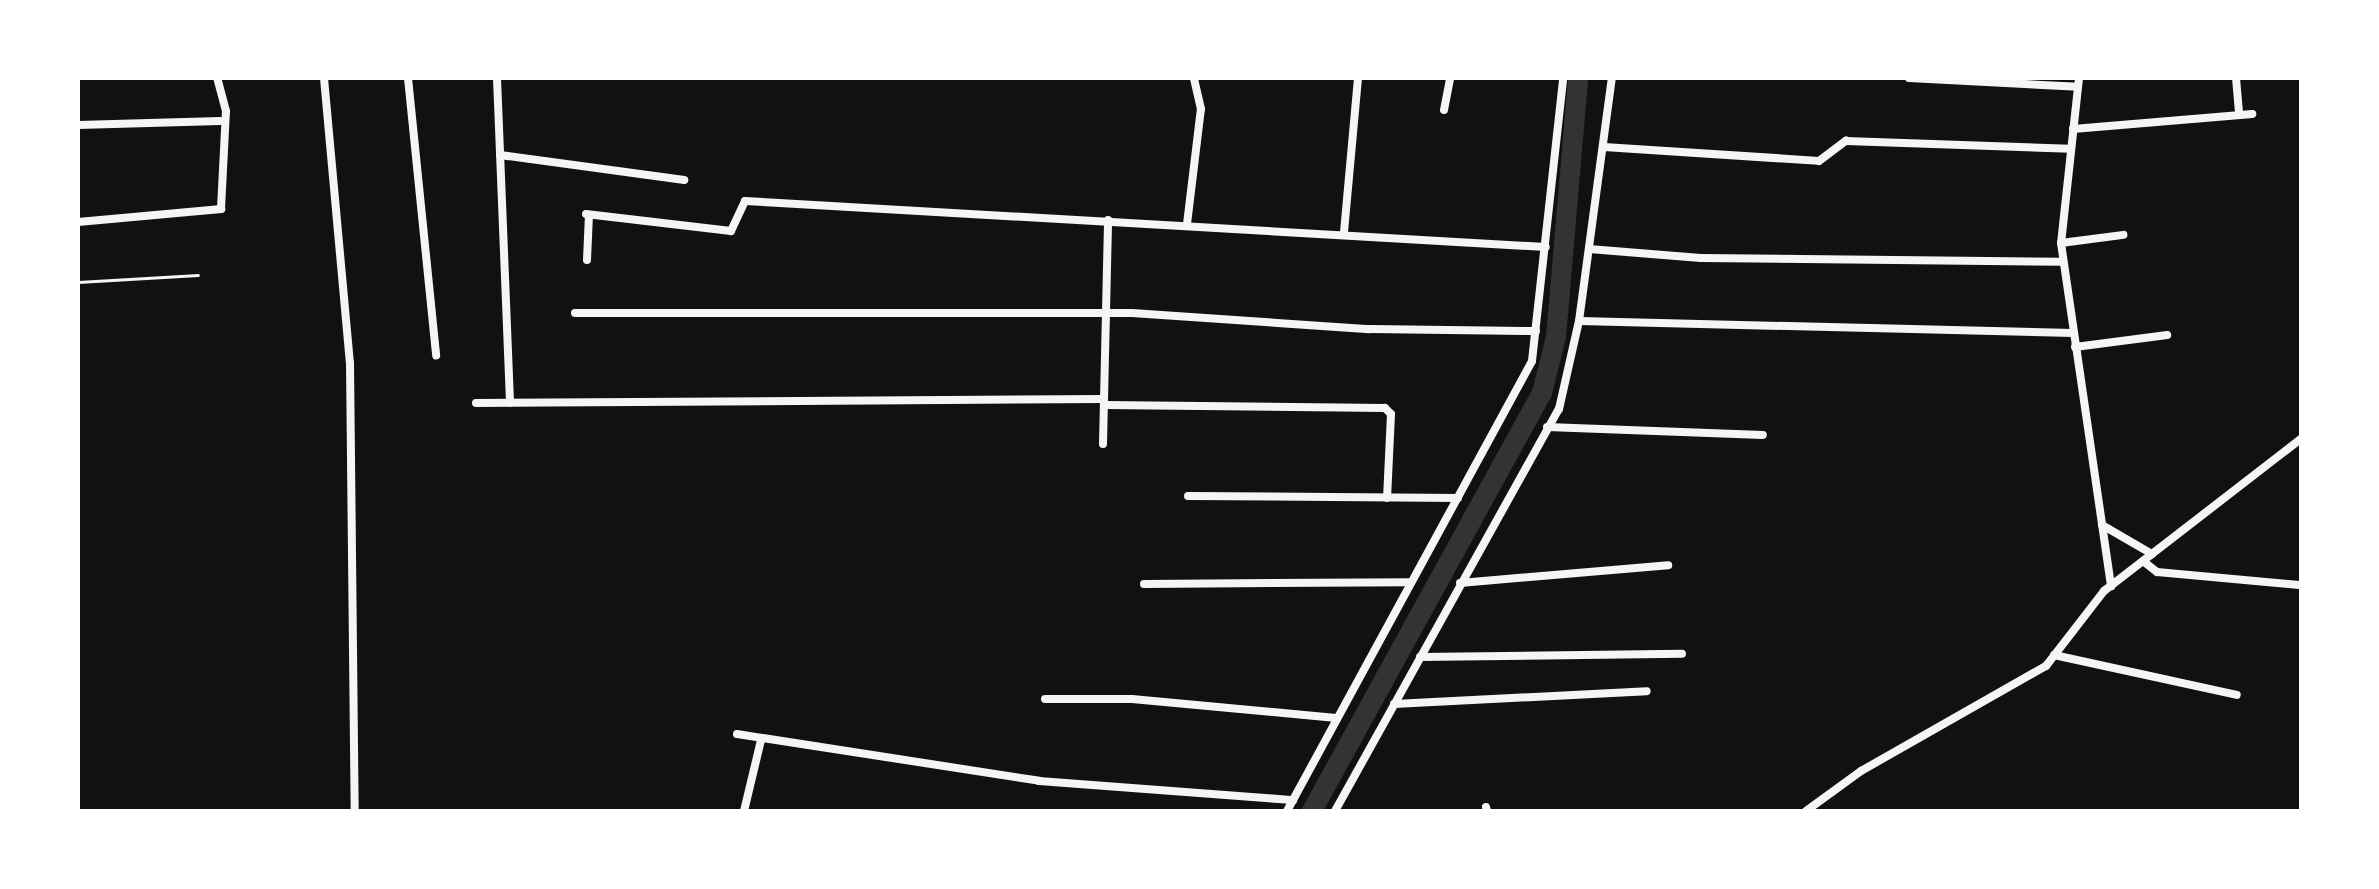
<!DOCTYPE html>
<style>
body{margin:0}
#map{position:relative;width:2379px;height:889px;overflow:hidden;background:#111;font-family:"Zilla Slab",serif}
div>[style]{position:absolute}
.canal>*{height:20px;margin:-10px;padding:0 10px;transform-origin:10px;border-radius:10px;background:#333}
.path>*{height:3px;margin:-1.5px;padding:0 1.5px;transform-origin:1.5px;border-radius:1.5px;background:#f5f5f5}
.minor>*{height:8px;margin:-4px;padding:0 4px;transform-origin:4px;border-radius:4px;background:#f5f5f5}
span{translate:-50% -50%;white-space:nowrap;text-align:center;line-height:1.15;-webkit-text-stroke:8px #fff;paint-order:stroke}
.frame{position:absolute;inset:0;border:80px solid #fff;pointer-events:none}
</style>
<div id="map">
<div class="canal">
<div style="left:1312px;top:811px;width:477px;rotate:-61.2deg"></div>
<div style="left:1542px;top:393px;width:58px;rotate:-76deg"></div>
<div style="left:1556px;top:337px;width:260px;rotate:-85.1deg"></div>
</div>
<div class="path">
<div style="left:78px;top:282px;width:120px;rotate:-3.3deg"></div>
</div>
<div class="minor">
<div style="left:324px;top:78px;width:286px;rotate:84.8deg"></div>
<div style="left:350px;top:363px;width:448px;rotate:89.4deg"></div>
<div style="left:408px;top:78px;width:279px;rotate:84.2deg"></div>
<div style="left:497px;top:78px;width:325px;rotate:87.7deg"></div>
<div style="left:1909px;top:78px;width:169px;rotate:3deg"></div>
<div style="left:2079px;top:78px;width:166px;rotate:96.2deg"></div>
<div style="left:2061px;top:243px;width:347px;rotate:81.7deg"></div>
<div style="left:2236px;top:78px;width:37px;rotate:85deg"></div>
<div style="left:1444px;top:110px;width:33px;rotate:-79deg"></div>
<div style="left:78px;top:125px;width:142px;rotate:-1.6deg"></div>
<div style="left:2073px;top:129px;width:180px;rotate:-4.8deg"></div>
<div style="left:1604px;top:147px;width:215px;rotate:3.7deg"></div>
<div style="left:1819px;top:161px;width:34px;rotate:-37deg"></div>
<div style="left:1846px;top:141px;width:224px;rotate:2deg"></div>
<div style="left:500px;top:155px;width:186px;rotate:7.7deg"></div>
<div style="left:586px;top:214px;width:146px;rotate:6.7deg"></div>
<div style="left:731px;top:231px;width:33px;rotate:-65deg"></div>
<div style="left:745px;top:201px;width:802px;rotate:3.29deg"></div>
<div style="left:78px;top:222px;width:144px;rotate:-5.2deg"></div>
<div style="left:221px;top:209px;width:98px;rotate:-87.1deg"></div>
<div style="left:226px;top:111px;width:34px;rotate:-105deg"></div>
<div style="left:1187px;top:224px;width:116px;rotate:-83.1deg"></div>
<div style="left:1201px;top:109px;width:32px;rotate:-103deg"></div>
<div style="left:1344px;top:232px;width:155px;rotate:-84.8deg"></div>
<div style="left:2061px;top:243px;width:63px;rotate:-7.4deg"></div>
<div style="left:1589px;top:249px;width:112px;rotate:4.6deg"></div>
<div style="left:1701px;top:258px;width:362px;rotate:0.6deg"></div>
<div style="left:587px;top:260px;width:45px;rotate:-87.5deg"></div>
<div style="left:575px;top:313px;width:557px"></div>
<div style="left:1132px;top:313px;width:238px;rotate:3.9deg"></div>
<div style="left:1369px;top:329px;width:167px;rotate:0.7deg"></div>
<div style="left:1579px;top:321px;width:494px;rotate:1.4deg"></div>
<div style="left:2075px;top:347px;width:93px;rotate:-7.4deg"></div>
<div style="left:476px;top:403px;width:628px;rotate:-0.36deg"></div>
<div style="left:1104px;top:405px;width:281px;rotate:0.6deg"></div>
<div style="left:1385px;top:408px;width:8px;rotate:45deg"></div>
<div style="left:1391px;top:414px;width:84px;rotate:92.7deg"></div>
<div style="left:1547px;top:427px;width:216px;rotate:2.1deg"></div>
<div style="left:1103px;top:444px;width:224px;rotate:-88.7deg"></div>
<div style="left:1188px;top:496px;width:270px;rotate:0.4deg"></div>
<div style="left:2102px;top:525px;width:58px;rotate:30.1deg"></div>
<div style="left:2143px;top:561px;width:18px;rotate:38deg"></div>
<div style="left:2157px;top:572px;width:145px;rotate:5.2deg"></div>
<div style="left:1460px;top:583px;width:209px;rotate:-4.9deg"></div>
<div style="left:1144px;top:584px;width:266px;rotate:-0.4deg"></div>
<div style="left:2054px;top:655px;width:187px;rotate:12.3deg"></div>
<div style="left:1420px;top:657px;width:262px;rotate:-0.7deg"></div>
<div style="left:1045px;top:699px;width:87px"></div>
<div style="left:1132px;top:699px;width:205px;rotate:5.3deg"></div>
<div style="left:1394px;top:704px;width:253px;rotate:-2.9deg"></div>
<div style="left:737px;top:734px;width:306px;rotate:8.8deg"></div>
<div style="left:1039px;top:781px;width:255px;rotate:4.3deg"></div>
<div style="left:1486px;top:807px;width:4px;rotate:76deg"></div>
<div style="left:744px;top:811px;width:73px;rotate:-76.5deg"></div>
<div style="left:1287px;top:811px;width:512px;rotate:-61.43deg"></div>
<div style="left:1532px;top:361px;width:285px;rotate:-83.7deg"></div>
<div style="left:1335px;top:811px;width:460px;rotate:-60.9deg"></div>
<div style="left:1559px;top:409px;width:90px;rotate:-77.2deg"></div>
<div style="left:1579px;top:321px;width:245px;rotate:-82.3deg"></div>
<div style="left:1806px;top:811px;width:68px;rotate:-36deg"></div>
<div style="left:1861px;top:771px;width:213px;rotate:-29.6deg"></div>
<div style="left:2046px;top:666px;width:95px;rotate:-52.3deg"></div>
<div style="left:2104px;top:591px;width:249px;rotate:-37.7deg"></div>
</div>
<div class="frame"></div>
</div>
